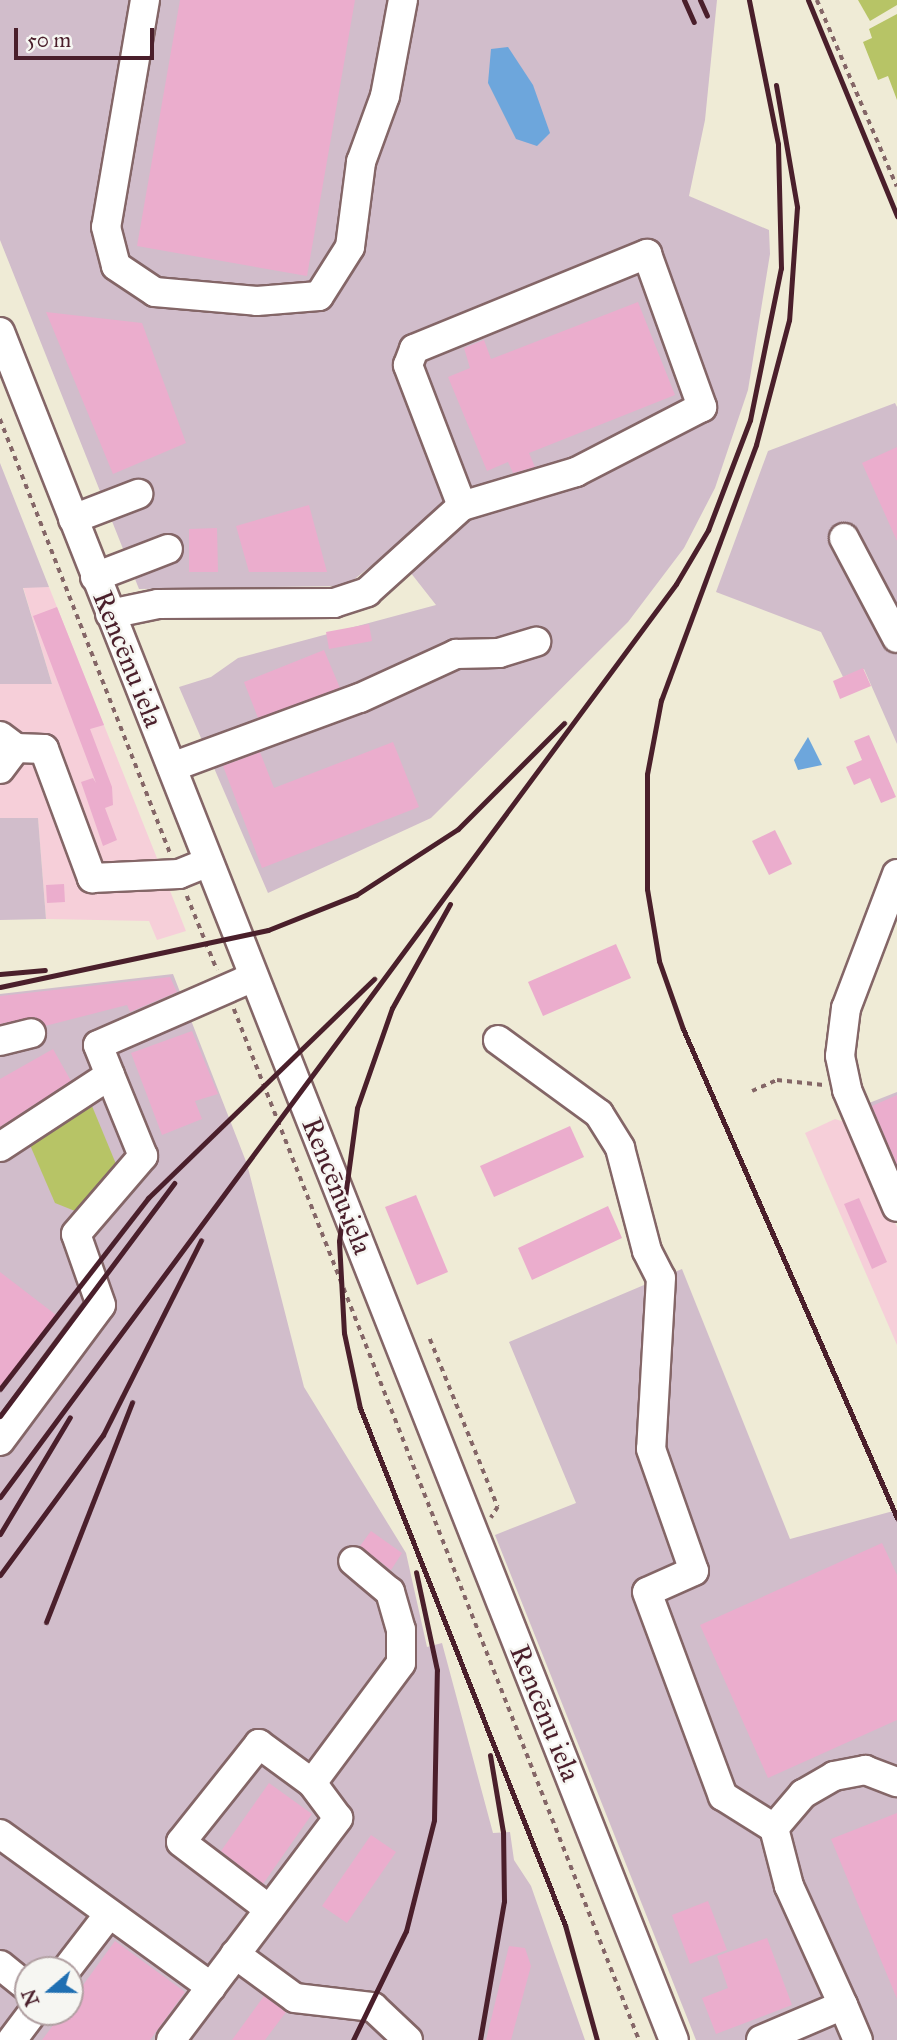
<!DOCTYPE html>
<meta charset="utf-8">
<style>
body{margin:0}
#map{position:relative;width:897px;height:2040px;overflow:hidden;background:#efebd6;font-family:"IM FELL Great Primer",serif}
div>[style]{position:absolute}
.built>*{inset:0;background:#f6cfd9}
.industrial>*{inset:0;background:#d1bdcb}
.green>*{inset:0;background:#b7c466}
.water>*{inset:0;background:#6da6dc}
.building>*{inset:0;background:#ebadcd}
.path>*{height:3.5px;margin-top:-1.75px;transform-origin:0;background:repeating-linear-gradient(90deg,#846667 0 5px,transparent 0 10px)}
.roads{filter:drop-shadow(2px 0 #846667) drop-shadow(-2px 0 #846667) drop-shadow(0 2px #846667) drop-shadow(0 -2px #846667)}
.minor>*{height:28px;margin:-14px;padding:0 14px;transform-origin:14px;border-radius:14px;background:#fff}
.rail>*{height:5px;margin:-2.5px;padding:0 2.5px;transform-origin:2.5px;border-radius:2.5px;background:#4a1f2b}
span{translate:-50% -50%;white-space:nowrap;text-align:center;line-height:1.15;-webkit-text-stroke:5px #f6f6f2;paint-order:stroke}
.street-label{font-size:28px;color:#4a1f2b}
.north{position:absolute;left:14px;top:1956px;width:70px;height:70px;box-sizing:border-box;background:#f6f6f2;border:2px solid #b1a0a2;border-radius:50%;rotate:250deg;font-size:19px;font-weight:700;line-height:28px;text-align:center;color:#4a1f2b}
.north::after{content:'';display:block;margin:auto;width:24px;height:32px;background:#1f6fb2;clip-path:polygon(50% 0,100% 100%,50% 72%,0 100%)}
.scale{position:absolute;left:14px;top:28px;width:140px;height:32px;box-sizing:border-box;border:4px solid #4a1f2b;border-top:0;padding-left:9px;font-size:21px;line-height:24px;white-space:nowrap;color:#4a1f2b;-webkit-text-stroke:5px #f6f6f2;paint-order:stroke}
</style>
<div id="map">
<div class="built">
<div style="clip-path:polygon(23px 587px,49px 587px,186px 931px,157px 940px,149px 921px,46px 919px,38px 819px,0 818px,0 684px,52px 684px)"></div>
<div style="clip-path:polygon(835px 1119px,851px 1124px,897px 1227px,897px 1345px,805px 1133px)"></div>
</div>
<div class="industrial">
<div style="clip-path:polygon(0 0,717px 0,705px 120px,689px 196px,769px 230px,770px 254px,748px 390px,715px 488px,684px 548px,628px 622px,431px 818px,268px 893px,179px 687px,211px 677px,238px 658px,436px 605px,392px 549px,346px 586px,139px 589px,0 240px)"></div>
<div style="clip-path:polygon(895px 403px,897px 407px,897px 744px,864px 669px,843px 677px,821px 632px,716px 592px,768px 451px)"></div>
<div style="clip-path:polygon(0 463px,49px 587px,23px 588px,52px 684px,0 684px)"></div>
<div style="clip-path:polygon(0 818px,38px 818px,46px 919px,0 920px)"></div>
<div style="clip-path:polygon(evenodd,173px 974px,247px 1164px,304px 1387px,406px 1553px,427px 1647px,442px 1643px,493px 1833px,510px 1832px,514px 1860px,531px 1886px,585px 2040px,0 2040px,0 994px,173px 974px,28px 1970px,70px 1970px,70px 2012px,28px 2012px,28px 1970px)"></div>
<div style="clip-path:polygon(897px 1092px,897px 1181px,864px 1105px)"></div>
<div style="clip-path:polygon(682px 1269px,790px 1539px,897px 1510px,897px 2040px,696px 2040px,495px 1535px,576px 1503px,509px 1342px)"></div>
</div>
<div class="green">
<div style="clip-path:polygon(858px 0,897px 0,897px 5px,870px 21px)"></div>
<div style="clip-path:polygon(897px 14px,897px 100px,888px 76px,878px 80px,863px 42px,872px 38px,869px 29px)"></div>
<div style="clip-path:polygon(92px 1106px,116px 1164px,80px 1213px,55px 1203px,30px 1145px)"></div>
</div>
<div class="water">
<div style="clip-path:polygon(508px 47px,533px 85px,550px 133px,537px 146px,516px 139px,488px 83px,491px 49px)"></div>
<div style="clip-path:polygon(808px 737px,822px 765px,798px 770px,794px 760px)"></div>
</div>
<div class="building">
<div style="clip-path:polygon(180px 0,355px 0,307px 276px,137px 246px)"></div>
<div style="clip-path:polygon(638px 302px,675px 395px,529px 453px,535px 467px,513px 473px,508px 462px,487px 471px,448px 377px,470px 368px,464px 348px,484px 340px,491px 359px)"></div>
<div style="clip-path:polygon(46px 312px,142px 323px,186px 443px,113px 474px)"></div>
<div style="clip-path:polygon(897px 447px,897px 541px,862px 463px)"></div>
<div style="clip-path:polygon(309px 505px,327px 572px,249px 572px,236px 526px)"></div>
<div style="clip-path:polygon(217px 528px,218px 572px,189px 572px,189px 529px)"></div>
<div style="clip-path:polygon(57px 607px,104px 725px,90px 729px,112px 787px,113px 805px,105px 808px,117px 840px,103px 846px,81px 782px,93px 778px,96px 783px,33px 616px)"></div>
<div style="clip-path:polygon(369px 624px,372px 641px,329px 649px,326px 632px)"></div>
<div style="clip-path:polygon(324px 650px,340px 688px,258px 718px,244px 682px)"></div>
<div style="clip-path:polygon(863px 668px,871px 686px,840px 699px,833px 681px)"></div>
<div style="clip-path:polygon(869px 735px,896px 797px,881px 803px,870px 778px,854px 785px,846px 767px,862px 760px,854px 741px)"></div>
<div style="clip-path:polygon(393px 742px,419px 807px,262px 868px,223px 766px,260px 752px,274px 788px)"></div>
<div style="clip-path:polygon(775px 830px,792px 864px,769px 875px,752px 841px)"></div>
<div style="clip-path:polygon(64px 884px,65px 902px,47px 903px,46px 885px)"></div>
<div style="clip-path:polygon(616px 944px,631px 978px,543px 1016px,528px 982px)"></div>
<div style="clip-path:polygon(170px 977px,177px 992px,130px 1012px,127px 1005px,45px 1026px,35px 1017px,0 1024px,0 996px)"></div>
<div style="clip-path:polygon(192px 1031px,218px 1094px,195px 1101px,202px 1119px,162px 1135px,131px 1053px)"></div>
<div style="clip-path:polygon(53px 1049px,71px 1081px,0 1127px,0 1079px)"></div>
<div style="clip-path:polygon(897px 1095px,897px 1165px,872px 1106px)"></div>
<div style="clip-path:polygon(570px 1126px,584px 1157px,494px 1197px,480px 1166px)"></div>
<div style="clip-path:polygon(416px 1195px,448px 1272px,417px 1285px,385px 1207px)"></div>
<div style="clip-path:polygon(859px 1198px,887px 1262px,872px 1269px,844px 1204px)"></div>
<div style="clip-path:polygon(608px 1206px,622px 1238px,532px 1280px,518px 1248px)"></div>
<div style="clip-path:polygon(0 1272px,56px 1315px,0 1388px)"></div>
<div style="clip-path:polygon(371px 1531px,402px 1553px,391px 1570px,360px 1546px)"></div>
<div style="clip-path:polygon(882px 1543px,897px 1575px,897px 1720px,768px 1778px,700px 1625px)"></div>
<div style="clip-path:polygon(269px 1783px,312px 1814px,263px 1884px,221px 1851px)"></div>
<div style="clip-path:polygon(897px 1813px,897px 1999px,831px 1839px)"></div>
<div style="clip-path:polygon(371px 1835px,396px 1852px,347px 1923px,322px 1906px)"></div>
<div style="clip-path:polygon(708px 1901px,727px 1950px,690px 1964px,672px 1915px)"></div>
<div style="clip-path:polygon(767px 1938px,792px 2005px,716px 2034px,702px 1998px,728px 1988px,717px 1956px)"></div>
<div style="clip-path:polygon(115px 1941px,185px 1992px,150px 2040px,42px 2040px,63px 2012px,70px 2012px,70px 2003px)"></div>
<div style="clip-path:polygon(509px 1946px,525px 1948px,531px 1966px,511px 2040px,486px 2040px)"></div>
<div style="clip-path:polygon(264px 1996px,286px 2012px,265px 2040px,232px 2040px)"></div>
</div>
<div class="path">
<div style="left:817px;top:0;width:203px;rotate:66.8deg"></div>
<div style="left:0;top:419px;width:466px;rotate:68.6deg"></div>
<div style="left:187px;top:896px;width:80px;rotate:67.9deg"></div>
<div style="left:234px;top:1009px;width:1108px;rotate:68.55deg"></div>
<div style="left:752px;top:1091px;width:27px;rotate:-24deg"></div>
<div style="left:777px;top:1080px;width:47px;rotate:6.1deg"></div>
<div style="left:430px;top:1339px;width:181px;rotate:68deg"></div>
<div style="left:498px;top:1507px;width:13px;rotate:122deg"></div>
</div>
<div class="roads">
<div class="minor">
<div style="left:145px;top:0;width:230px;rotate:99.7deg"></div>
<div style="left:106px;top:227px;width:40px;rotate:75.6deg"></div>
<div style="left:116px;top:266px;width:47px;rotate:33.7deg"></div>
<div style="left:155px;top:292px;width:102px;rotate:5deg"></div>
<div style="left:257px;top:301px;width:62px;rotate:-4.6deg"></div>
<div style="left:319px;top:296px;width:58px;rotate:-57.7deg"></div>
<div style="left:350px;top:247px;width:86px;rotate:-82.6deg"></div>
<div style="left:361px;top:162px;width:70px;rotate:-70deg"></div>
<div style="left:385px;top:96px;width:98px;rotate:-79.4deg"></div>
<div style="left:0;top:332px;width:1836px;rotate:68.47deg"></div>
<div style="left:73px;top:519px;width:70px;rotate:-21deg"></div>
<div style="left:844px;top:538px;width:113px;rotate:62.1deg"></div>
<div style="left:95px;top:577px;width:78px;rotate:-21deg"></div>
<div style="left:110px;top:614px;width:49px;rotate:-11.8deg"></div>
<div style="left:158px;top:604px;width:176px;rotate:-0.3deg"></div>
<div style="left:334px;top:603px;width:35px;rotate:-18deg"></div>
<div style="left:367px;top:592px;width:128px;rotate:-42.2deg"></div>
<div style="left:462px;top:506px;width:151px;rotate:-111deg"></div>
<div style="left:408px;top:365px;width:17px;rotate:-69deg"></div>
<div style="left:414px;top:349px;width:252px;rotate:-22.2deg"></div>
<div style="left:647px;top:254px;width:163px;rotate:70.2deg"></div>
<div style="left:702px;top:407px;width:142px;rotate:152.7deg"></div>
<div style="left:576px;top:472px;width:119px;rotate:163.4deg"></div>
<div style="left:0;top:736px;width:20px;rotate:37deg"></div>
<div style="left:16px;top:748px;width:28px;rotate:2deg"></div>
<div style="left:44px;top:749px;width:138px;rotate:69.6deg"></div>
<div style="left:92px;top:878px;width:87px;rotate:-2.6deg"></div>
<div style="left:179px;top:874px;width:32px;rotate:-22deg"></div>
<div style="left:172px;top:767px;width:200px;rotate:-20.2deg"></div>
<div style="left:360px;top:698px;width:106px;rotate:-24.6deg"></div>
<div style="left:456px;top:654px;width:43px;rotate:-1.3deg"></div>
<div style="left:499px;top:653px;width:39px;rotate:-17deg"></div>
<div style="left:0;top:769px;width:26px;rotate:-53deg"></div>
<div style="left:897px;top:874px;width:143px;rotate:110.8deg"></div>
<div style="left:846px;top:1008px;width:48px;rotate:97.1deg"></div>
<div style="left:840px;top:1056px;width:35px;rotate:78deg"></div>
<div style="left:847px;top:1090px;width:127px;rotate:66.9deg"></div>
<div style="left:498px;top:1040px;width:125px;rotate:36.2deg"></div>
<div style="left:599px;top:1114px;width:40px;rotate:58deg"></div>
<div style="left:620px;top:1148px;width:106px;rotate:75.3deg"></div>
<div style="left:647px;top:1251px;width:30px;rotate:63deg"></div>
<div style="left:661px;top:1278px;width:171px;rotate:93.3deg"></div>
<div style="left:651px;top:1449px;width:129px;rotate:70.6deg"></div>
<div style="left:694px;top:1571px;width:51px;rotate:155.9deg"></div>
<div style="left:647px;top:1592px;width:218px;rotate:69.6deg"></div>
<div style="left:723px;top:1796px;width:60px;rotate:32.1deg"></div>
<div style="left:0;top:1041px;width:32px;rotate:-14deg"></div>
<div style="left:0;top:1147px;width:131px;rotate:-33.2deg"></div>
<div style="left:110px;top:1075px;width:32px;rotate:-112deg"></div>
<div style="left:98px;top:1045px;width:170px;rotate:-23.6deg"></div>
<div style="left:0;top:1441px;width:169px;rotate:-53.4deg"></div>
<div style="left:101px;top:1305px;width:75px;rotate:-109.4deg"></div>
<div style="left:76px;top:1234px;width:103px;rotate:-49.3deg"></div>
<div style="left:143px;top:1156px;width:87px;rotate:-112.2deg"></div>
<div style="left:312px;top:1783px;width:149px;rotate:-53.4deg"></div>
<div style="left:401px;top:1663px;width:33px;rotate:-90deg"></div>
<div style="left:401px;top:1630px;width:40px;rotate:-106deg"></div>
<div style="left:390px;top:1592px;width:48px;rotate:-140deg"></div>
<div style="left:0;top:1834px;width:261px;rotate:35.9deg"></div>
<div style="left:235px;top:1954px;width:74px;rotate:36.3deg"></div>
<div style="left:295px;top:1998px;width:79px;rotate:6.6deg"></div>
<div style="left:373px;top:2007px;width:48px;rotate:43.3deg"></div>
<div style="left:0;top:1965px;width:36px;rotate:39deg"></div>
<div style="left:66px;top:1970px;width:71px;rotate:-52.5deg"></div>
<div style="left:843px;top:2005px;width:131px;rotate:-114.4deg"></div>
<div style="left:789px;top:1886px;width:60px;rotate:-104.5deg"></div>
<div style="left:774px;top:1828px;width:45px;rotate:-49.5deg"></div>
<div style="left:803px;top:1794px;width:36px;rotate:-30deg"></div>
<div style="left:834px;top:1776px;width:32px;rotate:-11deg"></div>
<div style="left:865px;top:1770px;width:34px;rotate:21deg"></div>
<div style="left:12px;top:2040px;width:35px;rotate:-53deg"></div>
<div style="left:171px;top:2040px;width:278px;rotate:-53deg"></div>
<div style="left:338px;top:1818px;width:44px;rotate:-126.6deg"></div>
<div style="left:312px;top:1783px;width:66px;rotate:-143.7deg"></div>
<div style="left:259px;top:1744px;width:125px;rotate:128.5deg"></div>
<div style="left:181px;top:1842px;width:111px;rotate:37.3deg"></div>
<div style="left:761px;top:2040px;width:89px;rotate:-23.1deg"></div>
<div style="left:843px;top:2005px;width:38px;rotate:67deg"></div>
</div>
</div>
<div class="rail">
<div style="left:684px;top:0;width:24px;rotate:66deg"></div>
<div style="left:700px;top:0;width:17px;rotate:66deg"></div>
<div style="left:808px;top:0;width:234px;rotate:67.6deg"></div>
<div style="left:776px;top:85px;width:124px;rotate:80.2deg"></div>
<div style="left:797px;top:207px;width:113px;rotate:94deg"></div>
<div style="left:789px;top:320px;width:129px;rotate:104.8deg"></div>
<div style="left:756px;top:445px;width:272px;rotate:110.4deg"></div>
<div style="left:661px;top:700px;width:75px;rotate:100.7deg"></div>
<div style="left:647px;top:774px;width:115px;rotate:90deg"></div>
<div style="left:647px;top:889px;width:73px;rotate:80.5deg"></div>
<div style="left:659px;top:961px;width:72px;rotate:70.6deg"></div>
<div style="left:683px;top:1029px;width:534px;rotate:66.36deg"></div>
<div style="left:450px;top:904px;width:119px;rotate:119.1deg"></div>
<div style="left:392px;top:1008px;width:106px;rotate:109.3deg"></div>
<div style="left:357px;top:1108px;width:134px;rotate:97.7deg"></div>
<div style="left:339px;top:1241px;width:92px;rotate:86.9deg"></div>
<div style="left:344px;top:1333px;width:77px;rotate:78deg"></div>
<div style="left:360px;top:1408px;width:556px;rotate:68.37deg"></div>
<div style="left:565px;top:1925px;width:119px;rotate:74.5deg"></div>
<div style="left:0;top:974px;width:45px;rotate:-5.1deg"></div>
<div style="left:0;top:987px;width:274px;rotate:-12deg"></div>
<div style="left:268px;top:930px;width:95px;rotate:-21.7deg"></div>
<div style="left:356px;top:895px;width:121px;rotate:-32.9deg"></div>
<div style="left:458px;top:829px;width:150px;rotate:-45deg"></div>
<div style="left:0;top:1389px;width:242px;rotate:-52.2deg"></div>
<div style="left:148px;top:1198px;width:315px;rotate:-44.1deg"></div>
<div style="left:0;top:1416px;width:291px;rotate:-53.2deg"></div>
<div style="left:0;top:1497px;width:1136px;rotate:-53.48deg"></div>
<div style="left:676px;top:584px;width:63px;rotate:-59.3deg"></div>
<div style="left:708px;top:530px;width:118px;rotate:-69.1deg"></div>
<div style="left:750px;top:420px;width:155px;rotate:-78.5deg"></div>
<div style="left:781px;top:268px;width:124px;rotate:-91.4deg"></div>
<div style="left:778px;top:144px;width:147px;rotate:-101.4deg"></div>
<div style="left:0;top:1534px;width:136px;rotate:-59.1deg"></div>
<div style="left:0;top:1575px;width:174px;rotate:-53.7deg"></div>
<div style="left:103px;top:1435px;width:218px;rotate:-63.3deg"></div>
<div style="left:46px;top:1622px;width:236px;rotate:-68.6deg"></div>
<div style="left:353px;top:2040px;width:121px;rotate:-64.1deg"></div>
<div style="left:406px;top:1931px;width:114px;rotate:-75.8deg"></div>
<div style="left:434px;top:1820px;width:150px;rotate:-88.9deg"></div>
<div style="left:437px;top:1670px;width:100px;rotate:-102.1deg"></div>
<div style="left:480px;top:2040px;width:141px;rotate:-80.2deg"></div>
<div style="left:504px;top:1901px;width:69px;rotate:-90.8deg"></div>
<div style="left:503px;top:1832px;width:78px;rotate:-99.6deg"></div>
</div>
<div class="street-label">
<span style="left:128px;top:659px;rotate:68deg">Rencēnu iela</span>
<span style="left:337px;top:1186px;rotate:68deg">Rencēnu iela</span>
<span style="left:545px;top:1713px;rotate:68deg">Rencēnu iela</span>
</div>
<div class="north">N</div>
<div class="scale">50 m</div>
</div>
